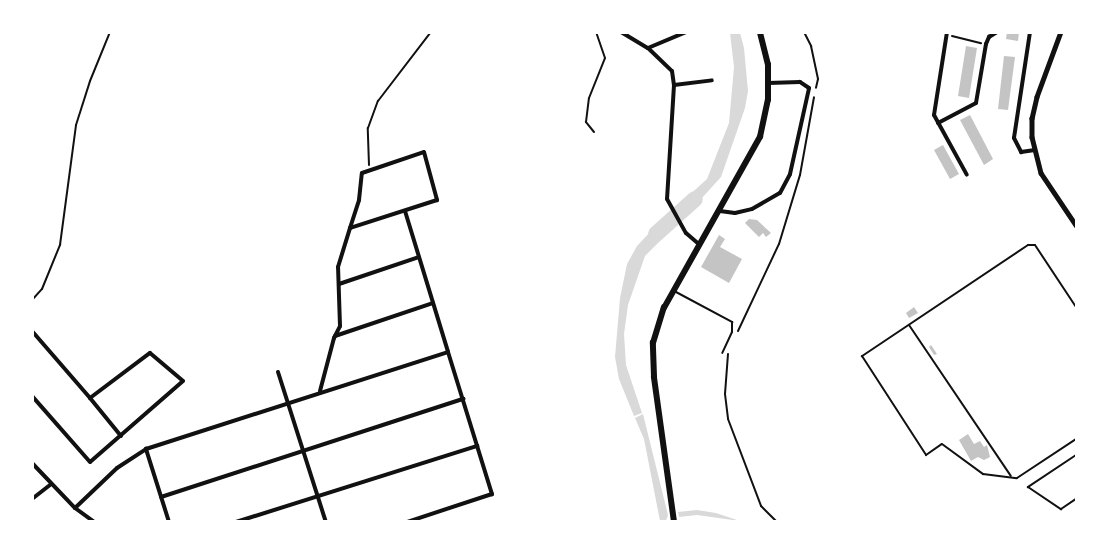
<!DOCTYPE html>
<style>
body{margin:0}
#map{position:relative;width:1109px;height:554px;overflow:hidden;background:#fff;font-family:"DM Sans",sans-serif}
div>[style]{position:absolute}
.water>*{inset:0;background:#d9d9d9}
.river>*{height:16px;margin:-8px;padding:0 8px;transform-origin:8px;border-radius:8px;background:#d9d9d9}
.building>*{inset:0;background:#c4c4c4}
.path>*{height:2px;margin:-1px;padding:0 1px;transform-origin:1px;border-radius:1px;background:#111}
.service>*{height:2px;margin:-1px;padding:0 1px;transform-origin:1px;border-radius:1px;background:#111}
.minor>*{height:4px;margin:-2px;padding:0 2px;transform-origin:2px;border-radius:2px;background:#111}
.tertiary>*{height:4.5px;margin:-2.25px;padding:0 2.25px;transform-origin:2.25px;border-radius:2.25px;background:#111}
.primary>*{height:5.5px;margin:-2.75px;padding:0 2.75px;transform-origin:2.75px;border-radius:2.75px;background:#111}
span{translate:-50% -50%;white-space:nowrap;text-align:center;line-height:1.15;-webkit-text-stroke:4px #fff;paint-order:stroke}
.frame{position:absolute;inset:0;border:34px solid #fff;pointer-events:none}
</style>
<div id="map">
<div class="water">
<div style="clip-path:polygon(730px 33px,740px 33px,744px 48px,748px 91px,745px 108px,721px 177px,682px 220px,675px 208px,707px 179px,729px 123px,734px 67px)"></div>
<div style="clip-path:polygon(668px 213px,675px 226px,645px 256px,628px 305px,624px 334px,626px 365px,642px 413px,634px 416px,619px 379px,615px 357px,620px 298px,627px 264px,637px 246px)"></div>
<div style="clip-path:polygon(643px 414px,668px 515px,666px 521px,660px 521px,644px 439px,635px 418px)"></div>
<div style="clip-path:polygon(697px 510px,716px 513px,740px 521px,697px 515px,679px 517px,678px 512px)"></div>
</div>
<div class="river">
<div style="left:656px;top:234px;width:52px;rotate:-41.9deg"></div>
</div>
<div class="building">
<div style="clip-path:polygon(1007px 32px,1019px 32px,1018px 41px,1006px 39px)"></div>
<div style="clip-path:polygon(966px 46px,977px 48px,969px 98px,958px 96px)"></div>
<div style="clip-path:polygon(1004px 56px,1015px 57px,1008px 110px,998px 109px)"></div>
<div style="clip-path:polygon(970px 115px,993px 159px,984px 165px,960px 120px)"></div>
<div style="clip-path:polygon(943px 145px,959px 174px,950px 179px,934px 150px)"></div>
<div style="clip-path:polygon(749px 219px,757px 220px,771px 233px,766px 237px,763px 233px,759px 237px,745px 223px)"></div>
<div style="clip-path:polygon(719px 235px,725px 239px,720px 247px,742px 259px,729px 283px,701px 267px)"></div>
<div style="clip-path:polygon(914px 307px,918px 313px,909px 318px,906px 313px)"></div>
<div style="clip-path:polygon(931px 345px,937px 354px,934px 355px,929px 347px)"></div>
<div style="clip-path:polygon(968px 434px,974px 444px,980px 441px,984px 447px,987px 445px,990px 457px,984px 460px,978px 457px,971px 461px,959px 440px)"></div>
</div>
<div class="path">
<div style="left:804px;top:32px;width:16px;rotate:63deg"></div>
<div style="left:811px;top:46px;width:34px;rotate:78deg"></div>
<div style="left:818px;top:79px;width:9px;rotate:103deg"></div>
<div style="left:952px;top:36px;width:30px;rotate:14deg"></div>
<div style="left:369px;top:165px;width:37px;rotate:-92deg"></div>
<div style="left:368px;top:128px;width:29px;rotate:-70deg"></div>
<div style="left:378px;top:101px;width:87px;rotate:-52.5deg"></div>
<div style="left:32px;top:300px;width:15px;rotate:-48deg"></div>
<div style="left:42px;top:289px;width:48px;rotate:-67.8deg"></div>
<div style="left:60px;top:245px;width:121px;rotate:-82.4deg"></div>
<div style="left:76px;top:125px;width:46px;rotate:-72.3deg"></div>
<div style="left:90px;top:81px;width:53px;rotate:-67.8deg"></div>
<div style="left:1076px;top:307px;width:74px;rotate:-123.5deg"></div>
<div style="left:1035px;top:245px;width:7px;rotate:180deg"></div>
<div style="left:1028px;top:245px;width:200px;rotate:146.2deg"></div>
<div style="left:862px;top:356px;width:118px;rotate:57.1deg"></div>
<div style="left:926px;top:455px;width:19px;rotate:-35deg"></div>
<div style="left:942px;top:444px;width:51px;rotate:36.2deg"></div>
<div style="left:983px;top:474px;width:34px;rotate:7deg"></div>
<div style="left:1017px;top:478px;width:71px;rotate:-33.5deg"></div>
<div style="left:909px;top:325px;width:182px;rotate:56deg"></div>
<div style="left:738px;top:331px;width:96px;rotate:-64.8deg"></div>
<div style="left:779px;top:244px;width:72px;rotate:-73.1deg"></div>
<div style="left:800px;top:175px;width:79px;rotate:-79.8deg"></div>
<div style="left:728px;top:354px;width:40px;rotate:94.3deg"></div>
<div style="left:725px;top:394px;width:25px;rotate:83deg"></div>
<div style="left:728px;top:419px;width:93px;rotate:69.2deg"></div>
<div style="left:761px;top:506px;width:23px;rotate:45deg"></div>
</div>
<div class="service">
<div style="left:594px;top:132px;width:13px;rotate:-129deg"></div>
<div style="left:586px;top:122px;width:24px;rotate:-83deg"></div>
<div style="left:589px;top:98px;width:43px;rotate:-68.2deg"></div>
<div style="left:605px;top:58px;width:28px;rotate:-109deg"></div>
<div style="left:676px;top:292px;width:64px;rotate:28.2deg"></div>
<div style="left:732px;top:322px;width:10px;rotate:90deg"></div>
<div style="left:732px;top:332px;width:23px;rotate:115deg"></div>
<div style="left:1076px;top:455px;width:58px;rotate:146.3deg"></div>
<div style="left:1028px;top:487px;width:40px;rotate:34deg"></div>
<div style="left:1061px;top:509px;width:18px;rotate:-34deg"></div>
</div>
<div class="minor">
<div style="left:621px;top:32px;width:31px;rotate:31deg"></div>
<div style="left:648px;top:48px;width:33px;rotate:44deg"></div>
<div style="left:672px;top:71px;width:14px;rotate:82deg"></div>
<div style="left:674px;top:85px;width:114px;rotate:93.5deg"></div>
<div style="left:667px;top:199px;width:39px;rotate:61deg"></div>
<div style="left:686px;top:233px;width:18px;rotate:41deg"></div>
<div style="left:947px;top:32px;width:84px;rotate:98.9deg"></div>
<div style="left:934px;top:115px;width:68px;rotate:61.2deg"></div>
<div style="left:1030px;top:32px;width:107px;rotate:98.6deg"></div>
<div style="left:1014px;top:138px;width:16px;rotate:63deg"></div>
<div style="left:1021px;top:152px;width:14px;rotate:-8deg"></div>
<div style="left:648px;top:48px;width:41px;rotate:-22.8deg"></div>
<div style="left:674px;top:85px;width:38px;rotate:-7deg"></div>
<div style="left:938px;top:123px;width:43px;rotate:-27.8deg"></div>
<div style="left:976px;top:103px;width:60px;rotate:-80.4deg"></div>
<div style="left:986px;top:44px;width:8px;rotate:-67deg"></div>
<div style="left:989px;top:37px;width:9px;rotate:-32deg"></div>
<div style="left:405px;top:211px;width:147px;rotate:73deg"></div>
<div style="left:720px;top:211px;width:15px;rotate:8deg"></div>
<div style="left:735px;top:213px;width:17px;rotate:-13deg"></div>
<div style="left:752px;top:209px;width:32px;rotate:-30deg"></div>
<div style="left:780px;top:193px;width:21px;rotate:-62deg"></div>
<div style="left:790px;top:174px;width:88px;rotate:-77.5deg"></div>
<div style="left:809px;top:88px;width:11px;rotate:-146deg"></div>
<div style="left:800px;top:82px;width:32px;rotate:178deg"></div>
<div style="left:339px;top:284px;width:84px;rotate:-18.6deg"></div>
<div style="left:32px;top:331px;width:89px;rotate:49.1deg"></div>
<div style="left:90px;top:398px;width:75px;rotate:-36.9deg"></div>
<div style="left:150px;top:353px;width:43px;rotate:40.3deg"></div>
<div style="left:183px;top:381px;width:123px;rotate:138.9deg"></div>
<div style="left:90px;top:462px;width:88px;rotate:-131.3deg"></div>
<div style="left:335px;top:336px;width:103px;rotate:-18.6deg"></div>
<div style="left:278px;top:372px;width:157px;rotate:72.3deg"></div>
<div style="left:320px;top:391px;width:55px;rotate:-75.2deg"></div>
<div style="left:334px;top:338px;width:13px;rotate:-63deg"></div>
<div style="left:340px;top:326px;width:59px;rotate:-91.9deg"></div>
<div style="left:338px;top:267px;width:41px;rotate:-72.9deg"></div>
<div style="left:350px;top:228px;width:29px;rotate:-72deg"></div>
<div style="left:359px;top:200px;width:27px;rotate:-84deg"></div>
<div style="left:362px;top:173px;width:65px;rotate:-18.7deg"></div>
<div style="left:424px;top:152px;width:50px;rotate:74.8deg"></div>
<div style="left:437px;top:200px;width:91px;rotate:162.2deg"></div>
<div style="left:90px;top:398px;width:49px;rotate:50.8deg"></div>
<div style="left:32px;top:463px;width:62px;rotate:46.3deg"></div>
<div style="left:75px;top:508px;width:24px;rotate:36deg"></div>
<div style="left:161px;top:497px;width:318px;rotate:-18deg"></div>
<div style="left:32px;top:499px;width:24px;rotate:-38deg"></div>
<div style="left:75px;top:508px;width:58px;rotate:-43.6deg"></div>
<div style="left:117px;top:468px;width:35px;rotate:-33deg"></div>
<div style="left:169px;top:522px;width:77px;rotate:-107.5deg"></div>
<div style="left:146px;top:449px;width:317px;rotate:-17.8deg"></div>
<div style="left:448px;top:352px;width:149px;rotate:72.8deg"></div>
<div style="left:492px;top:494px;width:89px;rotate:161.8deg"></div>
<div style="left:236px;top:522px;width:253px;rotate:-17.5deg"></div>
</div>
<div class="tertiary">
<div style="left:1061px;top:32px;width:69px;rotate:110.3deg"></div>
<div style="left:1037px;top:97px;width:22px;rotate:103deg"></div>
<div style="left:1032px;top:118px;width:19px;rotate:90deg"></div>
<div style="left:1032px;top:137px;width:37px;rotate:76deg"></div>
<div style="left:1041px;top:173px;width:63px;rotate:56.1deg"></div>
</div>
<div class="primary">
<div style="left:674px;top:522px;width:146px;rotate:-97.9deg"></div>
<div style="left:654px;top:377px;width:34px;rotate:-92deg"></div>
<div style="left:653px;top:343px;width:37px;rotate:-73deg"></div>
<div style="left:664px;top:308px;width:196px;rotate:-60.7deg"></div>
<div style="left:760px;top:137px;width:38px;rotate:-78deg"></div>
<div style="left:768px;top:100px;width:35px;rotate:-90deg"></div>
<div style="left:768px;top:65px;width:34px;rotate:-104deg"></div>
</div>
<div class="frame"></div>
</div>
